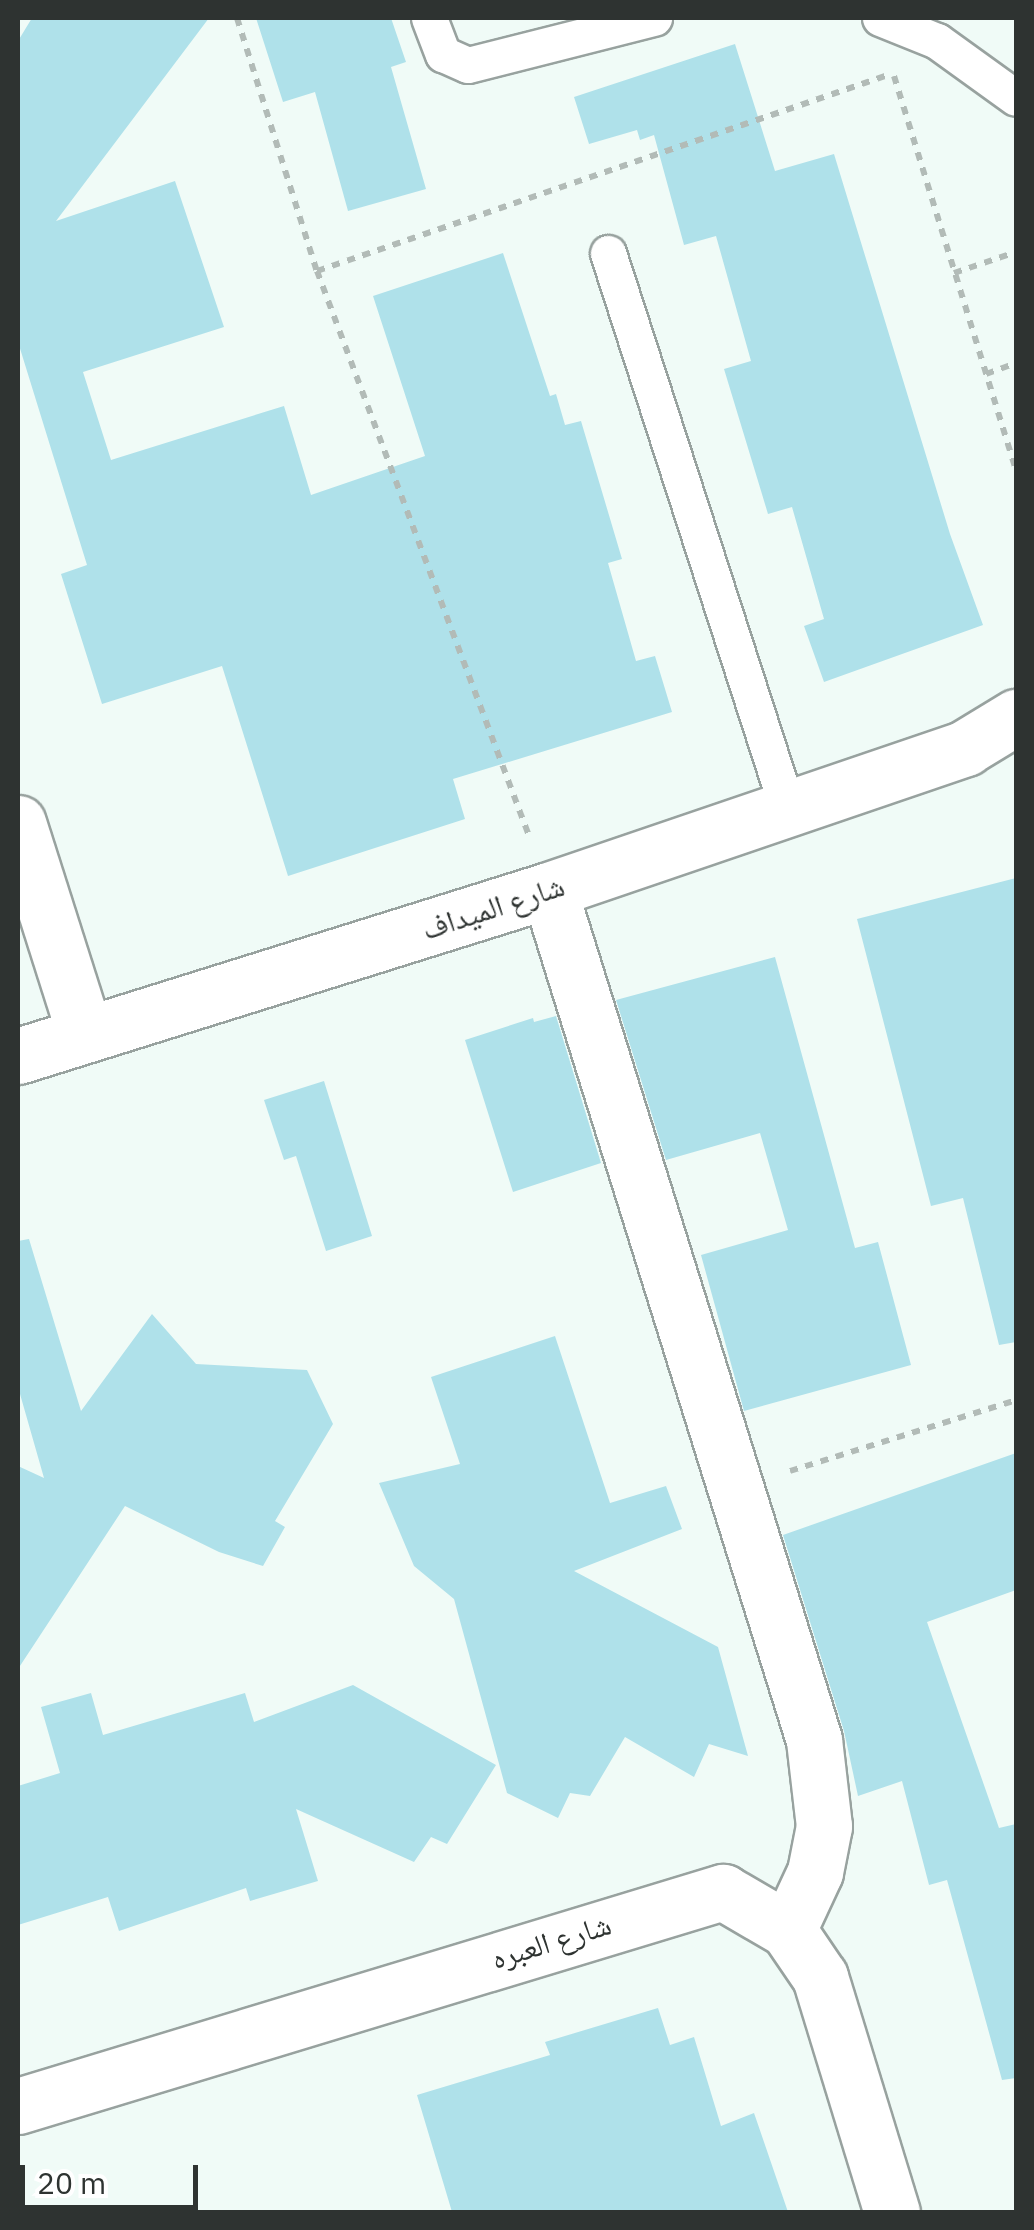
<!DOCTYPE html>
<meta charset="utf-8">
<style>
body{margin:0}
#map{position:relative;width:1034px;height:2230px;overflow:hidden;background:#f0fbf7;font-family:"IBM Plex Sans","Noto Naskh Arabic",sans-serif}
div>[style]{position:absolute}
.building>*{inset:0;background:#afe1ea}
.path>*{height:6px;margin-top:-3px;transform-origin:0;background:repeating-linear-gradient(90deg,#b2bbb7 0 8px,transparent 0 16px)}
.roads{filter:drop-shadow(2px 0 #98a29f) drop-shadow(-2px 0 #98a29f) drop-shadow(0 2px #98a29f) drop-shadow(0 -2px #98a29f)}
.service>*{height:35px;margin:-17.5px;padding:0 17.5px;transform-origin:17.5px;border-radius:17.5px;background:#fff}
.minor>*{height:55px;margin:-27.5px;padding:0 27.5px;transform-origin:27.5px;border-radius:27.5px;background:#fff}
span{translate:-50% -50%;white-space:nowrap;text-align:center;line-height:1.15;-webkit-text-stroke:8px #fff;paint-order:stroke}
.street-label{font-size:30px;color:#2e3331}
.frame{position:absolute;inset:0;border:20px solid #2e3331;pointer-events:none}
.scale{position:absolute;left:20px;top:2165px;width:178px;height:45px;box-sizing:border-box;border:5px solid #2e3331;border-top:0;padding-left:12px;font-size:30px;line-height:35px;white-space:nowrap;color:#2e3331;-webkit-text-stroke:8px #fff;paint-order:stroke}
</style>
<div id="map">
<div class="building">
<div style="clip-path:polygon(32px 18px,209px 18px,56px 221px,175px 181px,224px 327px,83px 372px,111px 460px,284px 406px,311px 495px,425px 456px,373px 296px,503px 253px,550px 396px,556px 394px,565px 425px,581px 421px,622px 559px,608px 563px,636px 661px,655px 656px,672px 712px,453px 779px,465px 819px,288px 876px,222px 666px,102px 704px,61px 574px,87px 565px,18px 342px,18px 41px)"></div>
<div style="clip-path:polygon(256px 18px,391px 18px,406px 62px,391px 67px,426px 189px,348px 211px,315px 92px,283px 102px)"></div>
<div style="clip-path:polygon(735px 44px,775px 171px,834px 154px,950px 534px,983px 625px,824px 682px,804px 626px,824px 619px,792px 507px,768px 514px,724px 369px,751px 361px,716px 236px,684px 245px,654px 135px,640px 140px,637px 130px,589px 144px,574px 97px)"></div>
<div style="clip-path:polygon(1016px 878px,1016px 1342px,999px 1345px,963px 1198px,931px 1206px,857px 919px)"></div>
<div style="clip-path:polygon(775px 957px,855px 1248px,878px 1242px,911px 1365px,744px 1411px,701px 1255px,788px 1230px,760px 1133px,666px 1160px,616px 1000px)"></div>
<div style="clip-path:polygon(556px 1016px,601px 1163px,513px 1192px,465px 1040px,533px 1018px,534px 1022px)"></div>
<div style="clip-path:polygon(324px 1081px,372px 1236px,326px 1251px,296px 1156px,284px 1160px,264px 1100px)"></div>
<div style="clip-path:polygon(29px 1239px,81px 1411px,152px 1314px,196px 1364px,307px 1370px,333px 1424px,275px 1521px,285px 1527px,263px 1566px,219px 1552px,125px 1506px,18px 1669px,18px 1466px,44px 1478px,18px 1387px,18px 1241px)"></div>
<div style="clip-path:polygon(555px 1336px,610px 1503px,666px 1486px,682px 1529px,574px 1571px,718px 1647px,748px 1756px,709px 1744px,694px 1777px,625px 1737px,590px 1796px,570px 1793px,558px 1818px,507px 1793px,454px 1599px,414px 1566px,379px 1483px,460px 1464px,431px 1377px)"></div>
<div style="clip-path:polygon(1016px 1453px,1016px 1590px,927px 1622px,999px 1828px,1016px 1824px,1016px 2078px,1002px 2080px,947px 1880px,929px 1885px,902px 1781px,858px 1796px,844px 1731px,783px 1535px)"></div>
<div style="clip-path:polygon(353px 1685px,496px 1765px,447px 1844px,431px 1837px,414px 1862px,296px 1809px,318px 1881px,250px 1901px,246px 1888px,119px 1931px,108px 1897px,18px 1925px,18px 1786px,60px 1773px,41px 1707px,91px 1693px,103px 1735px,245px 1693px,254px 1722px)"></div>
<div style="clip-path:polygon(658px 2008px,670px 2045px,694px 2037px,721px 2126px,754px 2113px,788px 2212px,452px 2212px,417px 2095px,550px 2055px,545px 2042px)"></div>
</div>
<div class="path">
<div style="left:237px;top:18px;width:265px;rotate:72.5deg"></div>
<div style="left:317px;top:271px;width:603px;rotate:69.43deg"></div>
<div style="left:894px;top:76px;width:413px;rotate:72.8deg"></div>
<div style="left:317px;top:271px;width:604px;rotate:-18.95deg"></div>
<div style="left:954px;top:273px;width:65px;rotate:-18.7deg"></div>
<div style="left:986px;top:374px;width:32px;rotate:-20deg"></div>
<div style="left:790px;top:1471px;width:237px;rotate:-17.4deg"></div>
</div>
<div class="roads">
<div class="service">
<div style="left:429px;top:18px;width:39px;rotate:69deg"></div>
<div style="left:443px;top:54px;width:27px;rotate:24deg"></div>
<div style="left:468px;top:65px;width:192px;rotate:-14.2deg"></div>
<div style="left:880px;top:18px;width:61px;rotate:22deg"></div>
<div style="left:937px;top:41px;width:97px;rotate:35.8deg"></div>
<div style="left:608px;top:253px;width:582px;rotate:72.09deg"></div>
</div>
<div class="minor">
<div style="left:18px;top:823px;width:221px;rotate:72.4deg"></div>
<div style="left:549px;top:890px;width:890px;rotate:72.68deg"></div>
<div style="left:814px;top:1740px;width:87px;rotate:83.4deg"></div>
<div style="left:824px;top:1826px;width:47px;rotate:101.1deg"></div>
<div style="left:815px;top:1872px;width:64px;rotate:115deg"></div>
<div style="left:18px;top:1056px;width:556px;rotate:-17.36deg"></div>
<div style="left:549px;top:890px;width:440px;rotate:-18.8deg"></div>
<div style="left:965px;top:748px;width:60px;rotate:-31.3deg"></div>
<div style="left:18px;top:2106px;width:737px;rotate:-16.89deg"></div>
<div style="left:723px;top:1892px;width:75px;rotate:30.3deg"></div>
<div style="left:788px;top:1930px;width:57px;rotate:55.8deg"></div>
<div style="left:820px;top:1977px;width:246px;rotate:73deg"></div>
</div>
</div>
<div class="street-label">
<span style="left:493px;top:907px;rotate:-18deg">شارع الميداف</span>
<span style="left:551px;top:1941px;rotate:-17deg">شارع العبره</span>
</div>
<div class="frame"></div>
<div class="scale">20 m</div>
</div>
